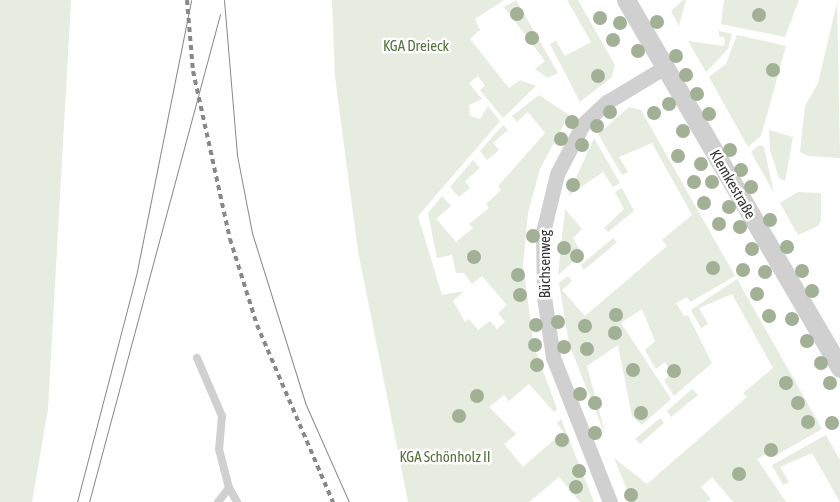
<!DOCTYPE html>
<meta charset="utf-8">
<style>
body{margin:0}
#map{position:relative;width:840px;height:502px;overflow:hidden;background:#fff;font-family:"Asap Condensed",sans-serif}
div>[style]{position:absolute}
.green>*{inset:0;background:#e6ecdf}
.service>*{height:8px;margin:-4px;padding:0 4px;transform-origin:4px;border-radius:4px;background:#d0d0d0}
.minor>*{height:15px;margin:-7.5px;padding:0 7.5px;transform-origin:7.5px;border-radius:7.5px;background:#d0d0d0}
.tertiary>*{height:19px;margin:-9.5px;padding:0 9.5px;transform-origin:9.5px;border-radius:9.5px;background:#d0d0d0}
.tram>*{height:1px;margin:-0.5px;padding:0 0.5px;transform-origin:0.5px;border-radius:0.5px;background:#888}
.rail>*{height:4px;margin-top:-2px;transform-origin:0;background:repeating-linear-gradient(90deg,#888 0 5px,transparent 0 9px)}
.trees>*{width:14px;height:14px;margin:-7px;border-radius:50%;background:#a2b095}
span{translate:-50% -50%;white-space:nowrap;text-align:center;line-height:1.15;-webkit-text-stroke:5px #fff;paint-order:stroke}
.park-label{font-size:15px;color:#56703f}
.street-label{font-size:15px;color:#333}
</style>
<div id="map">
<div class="green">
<div style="clip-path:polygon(0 0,71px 0,48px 409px,32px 502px,0 502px)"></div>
<div style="clip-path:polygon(332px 0,504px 0,475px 19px,480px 30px,470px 39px,509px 88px,520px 80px,536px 86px,503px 118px,480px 90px,485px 86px,478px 76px,469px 83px,482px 99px,469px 105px,470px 116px,480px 119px,488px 106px,500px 121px,418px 216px,442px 295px,464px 291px,453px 301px,465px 322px,469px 319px,478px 330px,490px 321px,497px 329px,505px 322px,498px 313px,507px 305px,482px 276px,472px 284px,464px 273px,456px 273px,452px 255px,437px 258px,428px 213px,442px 196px,451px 206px,436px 219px,460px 246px,457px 241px,473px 228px,469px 224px,489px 208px,486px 204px,501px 190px,498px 186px,545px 133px,528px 112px,517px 122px,512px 116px,539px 95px,569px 115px,540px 169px,528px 213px,523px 265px,534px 346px,557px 409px,554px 412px,529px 384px,509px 401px,504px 395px,489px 407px,516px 434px,504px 444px,523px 467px,563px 432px,557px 423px,561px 419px,594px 502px,580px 502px,559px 477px,529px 502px,408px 502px,358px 251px,335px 77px)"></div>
<div style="clip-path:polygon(516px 0,558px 73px,548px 78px,535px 69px,545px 61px,504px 7px)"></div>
<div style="clip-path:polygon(567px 0,578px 0,615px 65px,612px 77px,580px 102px,550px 44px,556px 41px,565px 56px,591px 42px)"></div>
<div style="clip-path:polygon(683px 0,686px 0,679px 26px,671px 11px)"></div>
<div style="clip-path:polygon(724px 0,799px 0,785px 37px,721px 24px)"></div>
<div style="clip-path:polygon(837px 3px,840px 158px,808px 156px,800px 152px,805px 106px,818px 83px)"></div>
<div style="clip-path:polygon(719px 31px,732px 34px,728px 49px,706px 72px,688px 41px,724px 46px,725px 38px,719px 36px)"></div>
<div style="clip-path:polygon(737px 35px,786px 46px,761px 136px,748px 147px,709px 77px,726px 64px)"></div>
<div style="clip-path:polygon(629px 107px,641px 110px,735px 276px,690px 302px,687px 297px,676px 303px,684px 316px,688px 315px,712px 363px,674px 396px,664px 380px,672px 373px,665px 362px,656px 369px,645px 350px,655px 341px,642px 309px,621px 323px,671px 399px,642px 425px,632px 416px,618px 345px,587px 366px,606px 437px,569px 344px,559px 283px,568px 276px,572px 281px,562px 290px,585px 316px,667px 246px,662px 240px,692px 215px,652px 143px,619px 157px,628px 172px,622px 175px,598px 134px)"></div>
<div style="clip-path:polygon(503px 125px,508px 130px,493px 143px,499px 150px,487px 160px,480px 151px)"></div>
<div style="clip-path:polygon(769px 130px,793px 137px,785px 181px,779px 178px,770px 150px)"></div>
<div style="clip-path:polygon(594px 138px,620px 183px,613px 187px,603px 172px,568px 196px)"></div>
<div style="clip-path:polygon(759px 145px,764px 147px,774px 193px,751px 152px)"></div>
<div style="clip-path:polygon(473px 160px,480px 168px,465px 181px,470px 188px,459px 197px,450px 187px)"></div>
<div style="clip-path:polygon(622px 188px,634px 211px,608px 232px,604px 228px,624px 209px,615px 192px)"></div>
<div style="clip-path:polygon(798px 192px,821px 193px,821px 220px,818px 226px,798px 235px,780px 203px)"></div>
<div style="clip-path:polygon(565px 209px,582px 229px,573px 238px,582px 254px,558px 275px)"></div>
<div style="clip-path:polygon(613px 238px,617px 242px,584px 270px,581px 265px)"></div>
<div style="clip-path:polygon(737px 279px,822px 429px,773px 457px,769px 452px,757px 459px,786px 502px,733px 502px,712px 477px,701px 487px,711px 499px,707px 502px,632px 502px,614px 458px,647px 484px,747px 397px,743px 393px,773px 368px,732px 294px,699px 308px,708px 324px,701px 328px,691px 310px)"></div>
<div style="clip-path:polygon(692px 389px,698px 395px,671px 417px,667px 411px)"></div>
<div style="clip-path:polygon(660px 418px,664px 423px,640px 444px,635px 439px)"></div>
<div style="clip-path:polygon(826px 435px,840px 460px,840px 502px,812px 453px,780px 467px,789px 482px,783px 485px,772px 465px)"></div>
</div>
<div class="service">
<div style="left:197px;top:358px;width:63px;rotate:66.7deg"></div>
<div style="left:222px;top:416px;width:33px;rotate:95deg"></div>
<div style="left:219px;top:449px;width:40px;rotate:75.6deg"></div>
<div style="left:229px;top:488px;width:18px;rotate:128deg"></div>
<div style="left:229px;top:488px;width:16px;rotate:60deg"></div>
</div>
<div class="minor">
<div style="left:610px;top:502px;width:156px;rotate:-111.5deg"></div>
<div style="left:553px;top:357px;width:61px;rotate:-98.5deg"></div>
<div style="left:544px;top:297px;width:65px;rotate:-90.9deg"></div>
<div style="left:543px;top:232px;width:60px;rotate:-76.4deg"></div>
<div style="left:557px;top:174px;width:56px;rotate:-62.5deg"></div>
<div style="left:583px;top:124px;width:33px;rotate:-43deg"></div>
<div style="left:607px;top:102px;width:68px;rotate:-31.1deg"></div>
</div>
<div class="tertiary">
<div style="left:626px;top:0;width:426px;rotate:59.8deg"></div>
</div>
<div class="tram">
<div style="left:224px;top:0;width:156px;rotate:85.2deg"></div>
<div style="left:237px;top:155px;width:79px;rotate:79.1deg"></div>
<div style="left:252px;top:233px;width:180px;rotate:72.6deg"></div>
<div style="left:306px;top:405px;width:106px;rotate:66.1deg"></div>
<div style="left:77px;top:502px;width:239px;rotate:-75.4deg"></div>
<div style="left:137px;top:271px;width:276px;rotate:-78.7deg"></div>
<div style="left:89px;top:502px;width:505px;rotate:-74.97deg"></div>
</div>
<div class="rail">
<div style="left:187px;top:0;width:71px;rotate:85.2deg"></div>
<div style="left:193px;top:71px;width:172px;rotate:77.6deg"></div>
<div style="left:230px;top:239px;width:90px;rotate:72.6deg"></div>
<div style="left:257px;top:325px;width:193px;rotate:66.8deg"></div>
</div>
<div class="trees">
<div style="left:517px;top:14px"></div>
<div style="left:759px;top:15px"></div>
<div style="left:600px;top:18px"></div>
<div style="left:657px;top:22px"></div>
<div style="left:620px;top:23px"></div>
<div style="left:532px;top:38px"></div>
<div style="left:613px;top:40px"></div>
<div style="left:638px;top:51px"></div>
<div style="left:676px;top:56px"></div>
<div style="left:773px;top:70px"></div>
<div style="left:686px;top:75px"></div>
<div style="left:598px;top:76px"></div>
<div style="left:697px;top:94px"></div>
<div style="left:669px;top:104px"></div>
<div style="left:610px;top:112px"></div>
<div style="left:654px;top:113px"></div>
<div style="left:709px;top:114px"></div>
<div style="left:572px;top:122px"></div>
<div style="left:597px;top:126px"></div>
<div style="left:683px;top:131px"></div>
<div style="left:561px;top:139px"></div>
<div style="left:582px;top:145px"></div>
<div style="left:730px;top:150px"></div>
<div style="left:678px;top:156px"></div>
<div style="left:701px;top:164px"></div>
<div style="left:741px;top:170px"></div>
<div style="left:694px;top:182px"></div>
<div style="left:712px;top:182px"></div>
<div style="left:573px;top:185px"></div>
<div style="left:751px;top:187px"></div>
<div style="left:704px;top:203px"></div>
<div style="left:729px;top:207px"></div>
<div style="left:770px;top:220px"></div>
<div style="left:719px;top:224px"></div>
<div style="left:740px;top:227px"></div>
<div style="left:533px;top:236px"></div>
<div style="left:787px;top:247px"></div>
<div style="left:564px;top:248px"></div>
<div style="left:752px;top:249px"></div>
<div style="left:577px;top:256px"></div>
<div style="left:474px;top:257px"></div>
<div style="left:713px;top:268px"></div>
<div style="left:743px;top:270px"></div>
<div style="left:802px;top:271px"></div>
<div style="left:765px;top:272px"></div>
<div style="left:518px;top:275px"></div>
<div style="left:812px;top:291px"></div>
<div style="left:757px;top:294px"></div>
<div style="left:520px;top:295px"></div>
<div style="left:616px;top:315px"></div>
<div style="left:769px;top:316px"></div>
<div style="left:792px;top:319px"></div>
<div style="left:558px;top:322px"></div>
<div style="left:536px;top:325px"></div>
<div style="left:585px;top:326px"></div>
<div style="left:615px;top:333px"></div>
<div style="left:807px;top:341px"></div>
<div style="left:535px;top:345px"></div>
<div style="left:564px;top:347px"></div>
<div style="left:587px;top:349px"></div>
<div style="left:821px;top:363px"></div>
<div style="left:537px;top:365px"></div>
<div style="left:633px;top:370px"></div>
<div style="left:674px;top:371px"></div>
<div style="left:786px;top:383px"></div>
<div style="left:830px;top:383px"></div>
<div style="left:580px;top:394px"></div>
<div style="left:477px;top:396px"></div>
<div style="left:595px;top:403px"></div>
<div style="left:798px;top:403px"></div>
<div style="left:641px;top:413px"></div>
<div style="left:459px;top:416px"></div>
<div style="left:808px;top:422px"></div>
<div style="left:832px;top:423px"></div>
<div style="left:595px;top:433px"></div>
<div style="left:562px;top:440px"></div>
<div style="left:771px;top:450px"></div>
<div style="left:579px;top:471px"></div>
<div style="left:739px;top:474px"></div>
<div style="left:576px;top:487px"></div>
<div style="left:631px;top:495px"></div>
</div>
<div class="park-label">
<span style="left:416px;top:46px">KGA Dreieck</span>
<span style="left:445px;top:457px">KGA Schönholz II</span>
</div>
<div class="street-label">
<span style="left:733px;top:184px;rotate:60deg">Klemkestraße</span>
<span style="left:545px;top:264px;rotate:-90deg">Büchsenweg</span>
</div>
</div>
